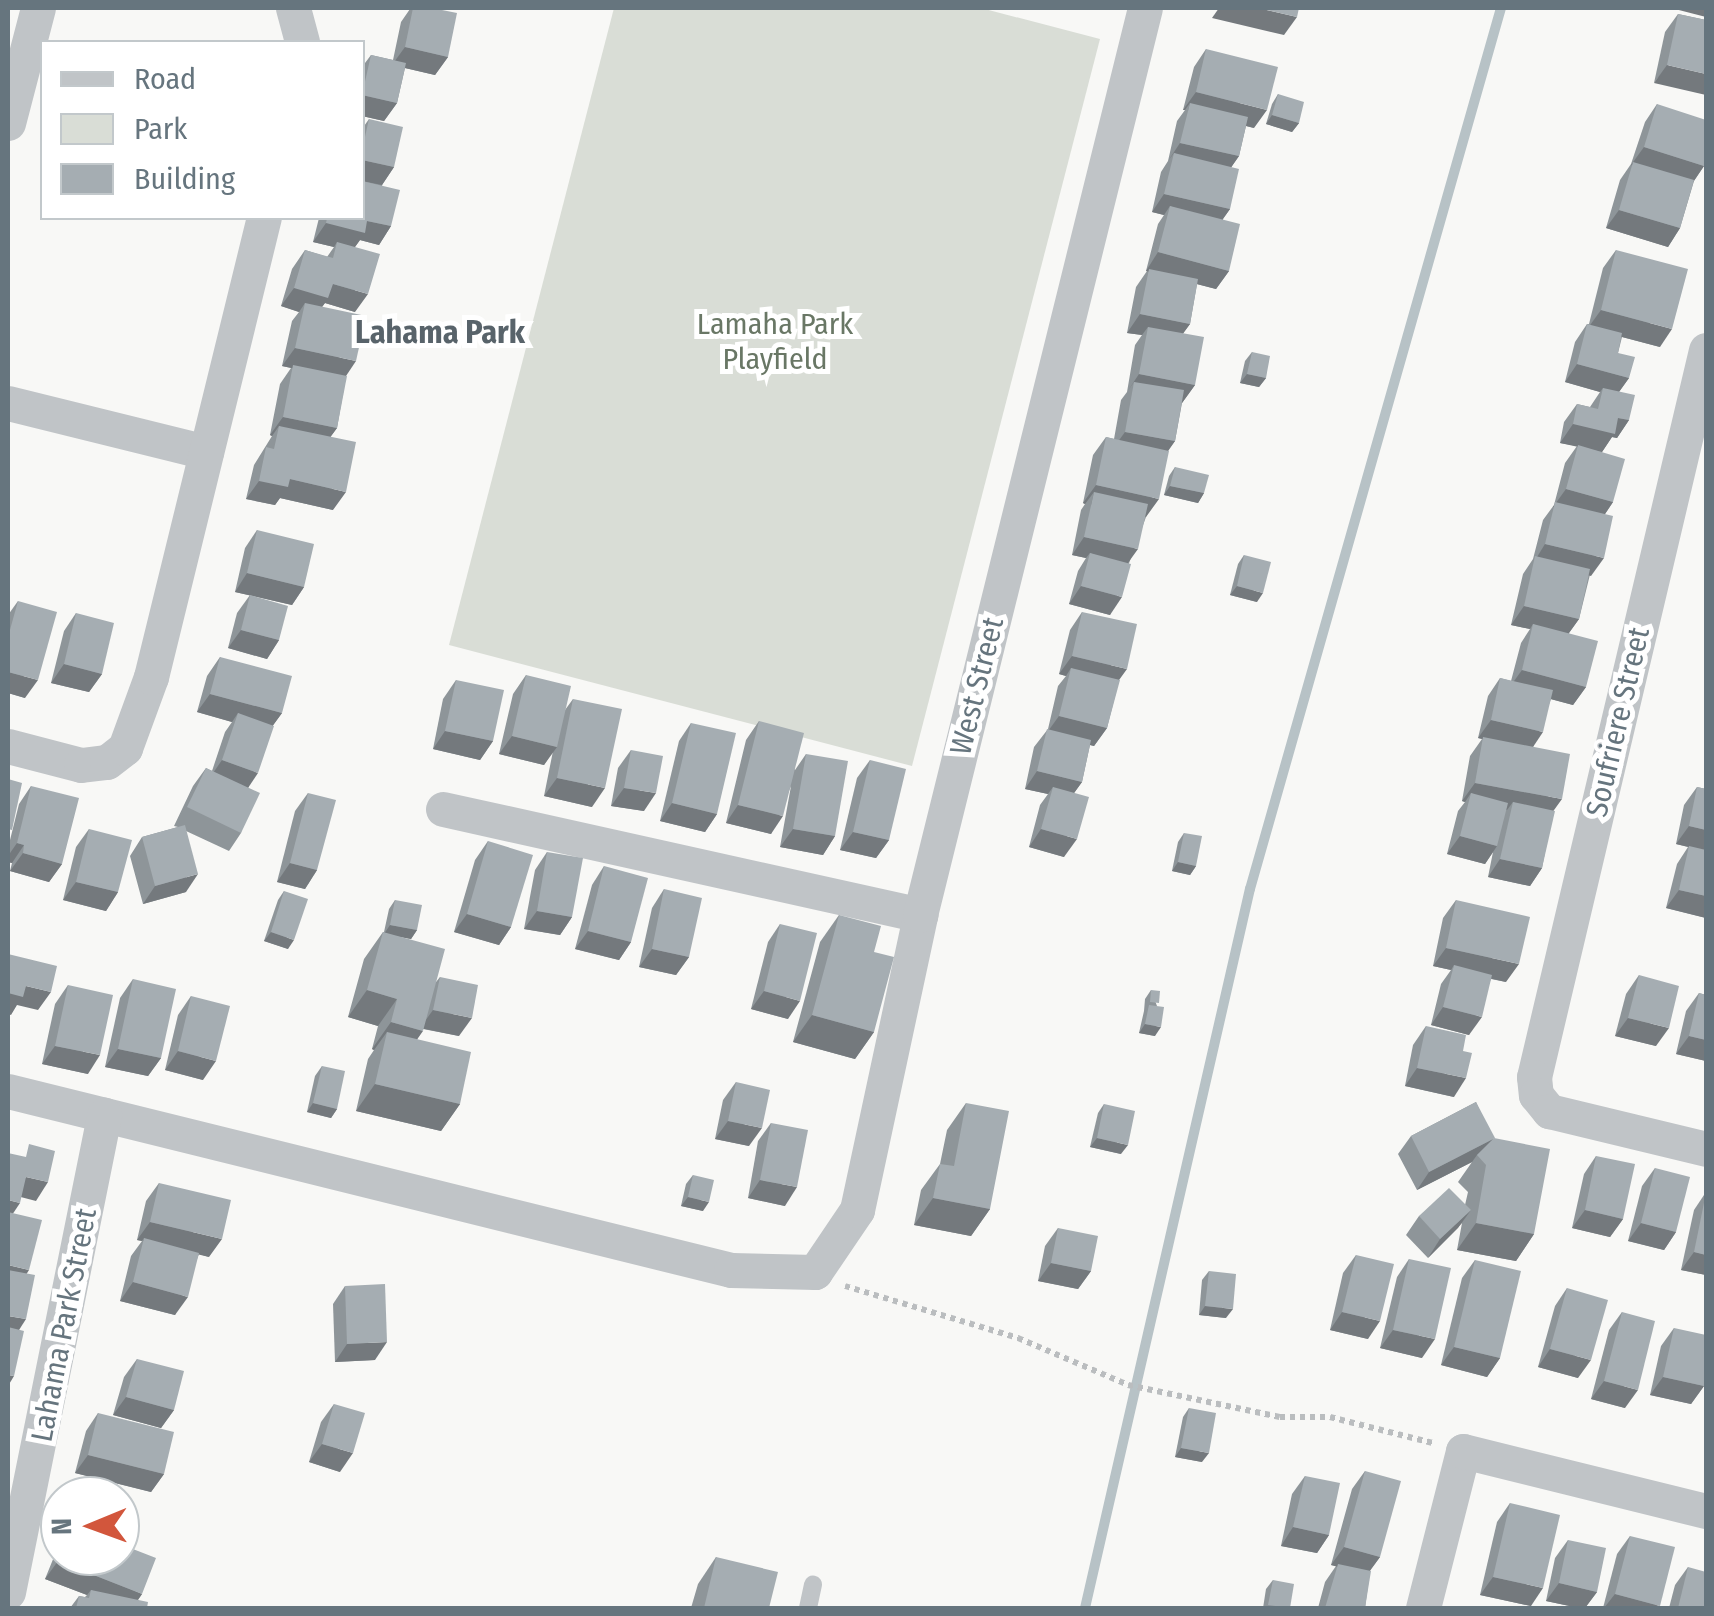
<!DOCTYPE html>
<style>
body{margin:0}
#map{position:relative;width:1714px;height:1616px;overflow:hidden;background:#f8f8f6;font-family:"Fira Sans Condensed",sans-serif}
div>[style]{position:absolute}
.green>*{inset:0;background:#d9ddd6}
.stream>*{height:10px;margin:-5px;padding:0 5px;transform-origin:5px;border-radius:5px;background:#b7c2c6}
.path>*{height:6px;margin-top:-3px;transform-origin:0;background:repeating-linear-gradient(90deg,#babdbf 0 5px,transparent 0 10px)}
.service>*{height:18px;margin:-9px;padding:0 9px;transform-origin:9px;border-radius:9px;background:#c0c4c7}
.minor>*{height:35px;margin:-17.5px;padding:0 17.5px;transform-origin:17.5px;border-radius:17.5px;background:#c0c4c7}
.wall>*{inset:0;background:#8e9599}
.shaded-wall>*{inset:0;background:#74797d}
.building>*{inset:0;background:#a5adb2}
span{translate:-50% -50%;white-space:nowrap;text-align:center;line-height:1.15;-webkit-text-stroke:10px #fff;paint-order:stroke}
.park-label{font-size:30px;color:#697765}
.street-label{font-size:30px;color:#66757e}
.neighbourhood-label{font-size:32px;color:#58636a;font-weight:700}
.frame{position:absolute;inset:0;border:10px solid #66757e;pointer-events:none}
.legend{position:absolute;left:40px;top:40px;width:325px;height:180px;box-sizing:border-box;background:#fff;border:2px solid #c2c8cb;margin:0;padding:12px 18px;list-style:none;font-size:30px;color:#66757e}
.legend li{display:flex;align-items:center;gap:20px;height:50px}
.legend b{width:50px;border:2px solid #c2c8cb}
.north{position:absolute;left:40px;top:1476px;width:100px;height:100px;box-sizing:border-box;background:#fff;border:2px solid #c2c8cb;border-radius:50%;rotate:269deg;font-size:28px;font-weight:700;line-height:40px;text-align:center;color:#66757e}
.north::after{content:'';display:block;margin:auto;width:35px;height:45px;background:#d2563c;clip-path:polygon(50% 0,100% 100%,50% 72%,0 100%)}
</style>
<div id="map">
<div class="green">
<div style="clip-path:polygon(614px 8px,981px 8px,1100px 39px,912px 766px,449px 645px)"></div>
</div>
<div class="stream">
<div style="left:1085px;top:1608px;width:738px;rotate:-77.08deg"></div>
<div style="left:1250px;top:889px;width:916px;rotate:-74.1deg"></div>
</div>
<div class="path">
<div style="left:845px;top:1286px;width:181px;rotate:16.7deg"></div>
<div style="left:1018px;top:1338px;width:120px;rotate:23.1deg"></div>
<div style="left:1128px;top:1385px;width:155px;rotate:11.9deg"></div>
<div style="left:1280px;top:1417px;width:50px"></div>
<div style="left:1330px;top:1417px;width:106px;rotate:14.2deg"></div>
</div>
<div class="service">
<div style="left:808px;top:1608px;width:24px;rotate:-78deg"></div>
</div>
<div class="minor">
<div style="left:293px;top:8px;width:35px;rotate:75deg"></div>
<div style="left:8px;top:123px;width:119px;rotate:-75.4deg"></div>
<div style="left:1706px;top:350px;width:747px;rotate:103.31deg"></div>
<div style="left:1534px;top:1077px;width:18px;rotate:84deg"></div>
<div style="left:1536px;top:1095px;width:21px;rotate:51deg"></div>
<div style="left:1549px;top:1111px;width:162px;rotate:13.6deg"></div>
<div style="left:8px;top:403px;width:204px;rotate:13.9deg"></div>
<div style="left:8px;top:746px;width:75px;rotate:14.6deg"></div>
<div style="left:81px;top:765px;width:26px;rotate:-7deg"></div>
<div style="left:107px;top:762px;width:23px;rotate:-38deg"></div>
<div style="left:125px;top:748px;width:76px;rotate:-69.9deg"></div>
<div style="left:151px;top:677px;width:473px;rotate:-76.2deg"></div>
<div style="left:443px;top:809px;width:489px;rotate:12.5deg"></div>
<div style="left:8px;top:1091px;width:745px;rotate:13.91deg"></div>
<div style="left:731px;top:1270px;width:84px;rotate:1.4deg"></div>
<div style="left:815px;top:1272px;width:75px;rotate:-55.9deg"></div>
<div style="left:857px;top:1210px;width:302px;rotate:-77.9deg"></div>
<div style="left:920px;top:915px;width:934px;rotate:-76.07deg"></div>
<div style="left:8px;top:1592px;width:487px;rotate:-78.6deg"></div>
<div style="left:1423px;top:1608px;width:162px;rotate:-75.7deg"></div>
<div style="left:1463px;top:1451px;width:250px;rotate:13.9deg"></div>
</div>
<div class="wall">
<div style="clip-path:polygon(389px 8px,432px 8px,448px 57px,435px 75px,405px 68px,397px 103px,384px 121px,362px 116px,362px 67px,371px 55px,393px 60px,401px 22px,410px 9px,389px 10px)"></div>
<div style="clip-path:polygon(1678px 14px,1706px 20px,1654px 83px,1665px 32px)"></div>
<div style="clip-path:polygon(1206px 49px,1254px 128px,1246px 126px,1239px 156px,1231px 167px,1230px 209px,1223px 219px,1229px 271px,1216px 289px,1197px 284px,1190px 324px,1183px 333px,1195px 385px,1182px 403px,1175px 441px,1168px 450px,1146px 517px,1110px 615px,1069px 604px,1078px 571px,1086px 558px,1072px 555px,1081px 510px,1085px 504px,1083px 503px,1093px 455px,1106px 437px,1114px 439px,1121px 400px,1127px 392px,1135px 345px,1142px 335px,1127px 333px,1136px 287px,1147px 271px,1146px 271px,1158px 224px,1164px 215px,1152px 212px,1161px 172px,1168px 161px,1177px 121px,1185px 110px,1183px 110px,1194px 67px)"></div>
<div style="clip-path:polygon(1278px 94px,1299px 123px,1292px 132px,1266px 124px,1272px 104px)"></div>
<div style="clip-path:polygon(1657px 104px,1704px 166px,1694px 181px,1680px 228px,1668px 247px,1606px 228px,1620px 180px,1631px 164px,1645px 122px)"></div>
<div style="clip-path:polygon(369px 119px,394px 167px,382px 185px,391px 226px,379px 245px,360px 240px,355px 247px,355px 312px,325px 303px,322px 307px,346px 376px,337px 428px,330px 437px,333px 510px,280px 498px,275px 505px,246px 499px,254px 465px,272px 436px,270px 435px,280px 384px,291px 368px,282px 366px,292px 321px,299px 312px,281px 306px,292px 269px,305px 250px,327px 257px,334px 247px,313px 242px,319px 218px,362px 218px,362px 129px)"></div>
<div style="clip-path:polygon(1616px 250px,1660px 347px,1622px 337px,1618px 353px,1629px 378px,1619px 392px,1629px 420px,1617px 438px,1612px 437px,1602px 452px,1613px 502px,1605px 514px,1579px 619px,1569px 633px,1586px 687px,1573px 705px,1551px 699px,1533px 747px,1553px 811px,1542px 868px,1530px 886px,1488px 877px,1493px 852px,1485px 864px,1447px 854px,1458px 811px,1465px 802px,1462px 801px,1470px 756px,1482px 739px,1478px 738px,1488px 696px,1500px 678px,1511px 681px,1521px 643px,1530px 629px,1511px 625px,1523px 574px,1533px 559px,1543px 520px,1554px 505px,1565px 463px,1577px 446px,1560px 443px,1564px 422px,1577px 404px,1590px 407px,1600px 392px,1565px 382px,1575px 342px,1587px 324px,1589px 324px,1603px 268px)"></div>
<div style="clip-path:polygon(1252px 352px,1266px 378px,1259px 387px,1240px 383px,1245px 361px)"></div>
<div style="clip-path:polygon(1175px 467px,1204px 493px,1198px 503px,1164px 495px,1169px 476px)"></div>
<div style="clip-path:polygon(257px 530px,304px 587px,292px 605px,235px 592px,245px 548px)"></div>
<div style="clip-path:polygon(1244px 555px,1257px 602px,1230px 595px,1238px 564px)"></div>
<div style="clip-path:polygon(250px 595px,279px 640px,267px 659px,228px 648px,237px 613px)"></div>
<div style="clip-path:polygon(18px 601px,25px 698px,8px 693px,8px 615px)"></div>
<div style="clip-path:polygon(1082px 612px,1119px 680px,1107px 728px,1094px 746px,1090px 745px,1082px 782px,1074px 793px,1064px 857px,1029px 847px,1040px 805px,1048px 794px,1025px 789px,1034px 747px,1048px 729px,1058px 686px,1066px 676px,1059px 674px,1070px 630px)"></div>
<div style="clip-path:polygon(76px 613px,102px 674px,89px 692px,51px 683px,64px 631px)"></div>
<div style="clip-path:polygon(220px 657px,282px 713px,273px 725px,248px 788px,241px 833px,229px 851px,186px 831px,186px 892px,143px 904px,130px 856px,142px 837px,178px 827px,174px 826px,193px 786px,206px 768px,212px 771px,225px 732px,232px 722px,197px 712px,207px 676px)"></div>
<div style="clip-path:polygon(526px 675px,565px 710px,573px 699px,592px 807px,544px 796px,553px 751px,544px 765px,499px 754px,513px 694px)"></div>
<div style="clip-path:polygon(456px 680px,493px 741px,480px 760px,433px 749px,443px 699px)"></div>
<div style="clip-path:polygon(759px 721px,795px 770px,806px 754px,835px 836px,823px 855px,780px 847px,791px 786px,771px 834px,726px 823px,746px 740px)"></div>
<div style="clip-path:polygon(691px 723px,717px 814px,705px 832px,660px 821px,679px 741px)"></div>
<div style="clip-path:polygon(631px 750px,644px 811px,611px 806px,618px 768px)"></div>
<div style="clip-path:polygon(870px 760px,889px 840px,876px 858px,840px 850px,857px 778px)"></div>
<div style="clip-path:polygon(31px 786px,62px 864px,49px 882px,10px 871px,12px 863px,8px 862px,8px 848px,19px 804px)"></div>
<div style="clip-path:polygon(1697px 787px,1706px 789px,1706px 918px,1666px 908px,1677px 864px,1688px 847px,1676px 844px,1684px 805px)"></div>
<div style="clip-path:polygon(308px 793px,317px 870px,305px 889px,277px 882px,295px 811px)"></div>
<div style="clip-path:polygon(89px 829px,118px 892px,106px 911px,63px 900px,76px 847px)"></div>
<div style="clip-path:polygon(1184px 833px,1196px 866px,1190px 875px,1172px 871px,1178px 842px)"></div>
<div style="clip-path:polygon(488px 841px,511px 927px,499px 945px,454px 932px,475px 860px)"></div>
<div style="clip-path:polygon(547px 852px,572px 917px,560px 935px,524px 929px,535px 870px)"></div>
<div style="clip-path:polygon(604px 866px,631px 942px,619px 960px,575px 949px,592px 885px)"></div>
<div style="clip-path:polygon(664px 889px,689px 957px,676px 975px,639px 967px,652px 908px)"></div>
<div style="clip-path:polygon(284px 891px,288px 949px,264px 941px,278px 900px)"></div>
<div style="clip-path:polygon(395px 900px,417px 930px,411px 939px,401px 937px,436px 982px,440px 977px,459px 1036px,423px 1029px,417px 1039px,460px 1104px,441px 1131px,356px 1111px,368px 1059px,374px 1050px,372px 1049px,378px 1026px,348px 1017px,364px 959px,383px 932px,384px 932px,389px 909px)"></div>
<div style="clip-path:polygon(1456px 900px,1506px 982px,1491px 979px,1469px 1035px,1431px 1025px,1441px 984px,1451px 970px,1433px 966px,1443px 918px)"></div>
<div style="clip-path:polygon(839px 915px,874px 952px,874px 1032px,855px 1059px,793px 1042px,820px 942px)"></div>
<div style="clip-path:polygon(780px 924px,788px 1019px,751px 1009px,768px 942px)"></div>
<div style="clip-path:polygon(1639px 975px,1656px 1046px,1615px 1036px,1626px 994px)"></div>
<div style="clip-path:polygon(133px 979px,161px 1058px,148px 1076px,105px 1067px,120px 998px)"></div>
<div style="clip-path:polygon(68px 985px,88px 1074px,42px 1064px,55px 1004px)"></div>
<div style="clip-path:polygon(1151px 990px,1157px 1006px,1155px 1036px,1139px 1033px,1144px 1011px,1145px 999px)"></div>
<div style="clip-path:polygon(1699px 993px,1706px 995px,1706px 1061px,1676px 1054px,1686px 1011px)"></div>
<div style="clip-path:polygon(191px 996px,203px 1080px,165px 1070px,178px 1015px)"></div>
<div style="clip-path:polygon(1426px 1026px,1454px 1097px,1405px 1086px,1413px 1045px)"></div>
<div style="clip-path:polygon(322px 1066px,337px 1109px,331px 1118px,307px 1112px,315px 1076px)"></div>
<div style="clip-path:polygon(736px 1082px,749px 1146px,715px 1139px,723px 1100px)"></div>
<div style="clip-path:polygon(1476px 1102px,1534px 1234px,1516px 1261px,1457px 1250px,1462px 1223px,1428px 1258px,1406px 1235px,1419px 1216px,1465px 1205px,1468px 1192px,1458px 1182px,1472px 1162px,1417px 1190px,1398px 1154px,1411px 1136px)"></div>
<div style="clip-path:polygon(966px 1103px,990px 1209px,971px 1236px,914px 1225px,921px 1190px,940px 1164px,947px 1130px)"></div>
<div style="clip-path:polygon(1104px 1104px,1121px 1154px,1090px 1147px,1098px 1113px)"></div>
<div style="clip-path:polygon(771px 1123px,785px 1206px,748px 1198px,758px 1141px)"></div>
<div style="clip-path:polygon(1596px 1156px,1623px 1219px,1610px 1237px,1572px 1228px,1584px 1174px)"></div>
<div style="clip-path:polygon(1655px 1168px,1676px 1232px,1664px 1250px,1628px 1241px,1642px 1186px)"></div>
<div style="clip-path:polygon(693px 1175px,703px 1211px,681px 1206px,686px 1184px)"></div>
<div style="clip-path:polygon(159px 1183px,209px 1257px,199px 1254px,175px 1315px,120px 1301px,131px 1256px,142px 1241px,137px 1240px,146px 1201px)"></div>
<div style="clip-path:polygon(1706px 1192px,1706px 1275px,1681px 1270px,1694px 1210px)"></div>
<div style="clip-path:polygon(1058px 1228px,1091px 1271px,1078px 1289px,1038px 1281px,1045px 1246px)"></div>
<div style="clip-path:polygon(1356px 1255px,1368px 1339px,1330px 1330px,1343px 1273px)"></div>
<div style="clip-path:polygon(1409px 1259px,1422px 1358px,1380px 1348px,1397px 1277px)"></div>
<div style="clip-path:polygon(1475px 1260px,1500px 1358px,1487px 1377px,1441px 1365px,1462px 1278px)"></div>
<div style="clip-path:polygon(1209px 1271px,1226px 1318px,1199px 1315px,1202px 1280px)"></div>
<div style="clip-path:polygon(345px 1286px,375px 1360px,335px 1362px,333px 1304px)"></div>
<div style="clip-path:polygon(1567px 1288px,1578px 1378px,1538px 1367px,1555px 1306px)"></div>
<div style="clip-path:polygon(1622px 1312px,1625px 1408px,1591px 1399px,1609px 1330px)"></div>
<div style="clip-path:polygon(1674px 1328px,1704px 1386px,1691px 1404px,1650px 1395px,1661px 1346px)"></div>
<div style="clip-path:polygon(137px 1359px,174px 1410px,161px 1428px,113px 1415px,124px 1377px)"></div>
<div style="clip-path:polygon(334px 1404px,340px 1472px,309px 1462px,321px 1422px)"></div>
<div style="clip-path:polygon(1189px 1408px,1202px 1462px,1175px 1457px,1183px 1417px)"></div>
<div style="clip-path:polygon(98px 1413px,164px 1474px,151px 1492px,75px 1473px,86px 1431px)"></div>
<div style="clip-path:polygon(1365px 1471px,1380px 1557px,1370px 1570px,1365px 1608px,1318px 1608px,1325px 1582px,1336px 1566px,1331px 1565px,1352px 1489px)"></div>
<div style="clip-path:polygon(1305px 1476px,1329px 1535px,1317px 1553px,1281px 1546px,1292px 1494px)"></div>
<div style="clip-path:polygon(1510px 1503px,1531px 1606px,1480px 1595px,1497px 1522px)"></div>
<div style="clip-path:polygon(1630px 1536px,1657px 1608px,1603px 1608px,1617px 1554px)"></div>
<div style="clip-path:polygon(1568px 1540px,1597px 1592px,1585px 1608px,1579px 1608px,1546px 1601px,1555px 1558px)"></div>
<div style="clip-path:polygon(60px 1542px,60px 1556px,142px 1594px,138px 1600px,147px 1608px,70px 1608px,79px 1596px,85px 1597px,87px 1595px,45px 1579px)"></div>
<div style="clip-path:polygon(716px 1557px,769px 1608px,691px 1608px,698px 1584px)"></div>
<div style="clip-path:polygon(1688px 1567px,1706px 1608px,1669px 1608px,1675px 1585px)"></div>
<div style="clip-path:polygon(1273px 1580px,1290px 1608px,1263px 1608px,1266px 1589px)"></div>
</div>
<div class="shaded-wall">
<div style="clip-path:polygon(391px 8px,411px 8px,389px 10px)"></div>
<div style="clip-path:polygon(1219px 8px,1258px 8px,1297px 17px,1284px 35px,1212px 18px)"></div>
<div style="clip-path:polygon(1671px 8px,1706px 8px,1706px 17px)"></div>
<div style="clip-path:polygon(405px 47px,448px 57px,435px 75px,392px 65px)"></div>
<div style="clip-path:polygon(1667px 65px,1706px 74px,1706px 95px,1654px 83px)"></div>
<div style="clip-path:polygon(1196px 92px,1267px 110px,1254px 128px,1188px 111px,1190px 103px,1185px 110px,1183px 110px)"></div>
<div style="clip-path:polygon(362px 95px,397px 103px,384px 121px,362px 116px)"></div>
<div style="clip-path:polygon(1272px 115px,1299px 123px,1292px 132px,1266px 124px)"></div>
<div style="clip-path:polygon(1180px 143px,1239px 156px,1226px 175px,1174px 153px,1168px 161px)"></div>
<div style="clip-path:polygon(1644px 147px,1704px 166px,1691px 185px,1631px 165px)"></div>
<div style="clip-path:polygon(362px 160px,394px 167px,382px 185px,362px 181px)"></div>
<div style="clip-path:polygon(1164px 194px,1230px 209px,1217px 227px,1170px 206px,1164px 215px,1152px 212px)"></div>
<div style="clip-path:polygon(1619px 210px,1680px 228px,1668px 247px,1606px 228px)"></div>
<div style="clip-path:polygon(367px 221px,391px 226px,379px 245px,360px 240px,352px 251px,337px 242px,334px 247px,313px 242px,326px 223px)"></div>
<div style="clip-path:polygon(1158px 252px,1229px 271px,1216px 289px,1146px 271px)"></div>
<div style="clip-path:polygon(333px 284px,368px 294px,355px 312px,325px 303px,315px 316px,305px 303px,299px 312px,281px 306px,294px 288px)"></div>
<div style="clip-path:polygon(1601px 310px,1672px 329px,1660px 347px,1588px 328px)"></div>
<div style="clip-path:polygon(1140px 314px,1190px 324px,1177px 342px,1148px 327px,1142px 335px,1127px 333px)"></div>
<div style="clip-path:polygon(295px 348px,356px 361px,344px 379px,282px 366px)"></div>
<div style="clip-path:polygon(1577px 364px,1629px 378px,1616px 396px,1603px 388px,1600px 392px,1565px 382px)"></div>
<div style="clip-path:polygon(1139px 374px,1195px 385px,1182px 403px,1134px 382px,1127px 392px)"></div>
<div style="clip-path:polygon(1247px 374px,1266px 378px,1259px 387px,1240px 383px)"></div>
<div style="clip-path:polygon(283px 417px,337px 428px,324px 446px,279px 426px,272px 436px,270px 435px)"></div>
<div style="clip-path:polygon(1618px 418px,1629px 420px,1617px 438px,1612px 437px,1602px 452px,1560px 443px,1573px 424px)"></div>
<div style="clip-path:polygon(1125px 432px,1175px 441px,1162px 460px,1112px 450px)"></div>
<div style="clip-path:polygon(290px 479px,346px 492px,333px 510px,280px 498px,275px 505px,246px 499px,259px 481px)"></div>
<div style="clip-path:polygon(1096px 485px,1159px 499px,1146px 517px,1091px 505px,1094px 492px,1085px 504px,1083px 503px)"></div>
<div style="clip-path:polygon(1170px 486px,1204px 493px,1198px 503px,1164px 495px)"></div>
<div style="clip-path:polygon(1566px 489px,1613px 502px,1601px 520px,1553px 507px)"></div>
<div style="clip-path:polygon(1084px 537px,1138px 549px,1125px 567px,1090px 553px,1086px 558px,1072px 555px)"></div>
<div style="clip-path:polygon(1545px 544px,1604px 558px,1591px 576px,1534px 562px)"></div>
<div style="clip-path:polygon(247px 573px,304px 587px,292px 605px,235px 592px)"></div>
<div style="clip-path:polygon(1081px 586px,1122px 597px,1110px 615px,1069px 604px)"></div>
<div style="clip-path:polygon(1237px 586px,1263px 593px,1257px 602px,1230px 595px)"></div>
<div style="clip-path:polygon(1524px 606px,1579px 619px,1566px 637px,1533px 624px,1530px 629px,1511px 625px)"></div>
<div style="clip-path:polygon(241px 630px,279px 640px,267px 659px,228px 648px)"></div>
<div style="clip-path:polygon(1072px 656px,1127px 669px,1114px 687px,1071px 668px,1066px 676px,1059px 674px)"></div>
<div style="clip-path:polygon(64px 664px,102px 674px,89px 692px,51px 683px)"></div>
<div style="clip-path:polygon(1522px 670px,1586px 687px,1573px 705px,1509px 688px)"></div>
<div style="clip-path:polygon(8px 672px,38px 680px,25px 698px,8px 693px)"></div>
<div style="clip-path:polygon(210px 694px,282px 713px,269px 731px,238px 713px,232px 722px,197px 712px)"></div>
<div style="clip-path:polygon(1059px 716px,1107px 728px,1094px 746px,1046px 734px)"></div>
<div style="clip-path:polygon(1491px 720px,1543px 732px,1531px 750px,1478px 738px)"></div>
<div style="clip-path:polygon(445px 731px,493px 741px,480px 760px,433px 749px)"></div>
<div style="clip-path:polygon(512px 736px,557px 747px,544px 765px,499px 754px)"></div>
<div style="clip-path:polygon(222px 760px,258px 773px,246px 791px,209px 779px)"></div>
<div style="clip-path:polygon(1037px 771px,1082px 782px,1069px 800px,1053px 787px,1048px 794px,1025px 789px)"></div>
<div style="clip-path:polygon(557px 778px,605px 788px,592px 807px,544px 796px)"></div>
<div style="clip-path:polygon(1475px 783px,1562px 799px,1549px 817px,1513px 802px,1507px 810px,1471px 793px,1465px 802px,1462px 801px)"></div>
<div style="clip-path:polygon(624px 788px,656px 793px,644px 811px,611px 806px)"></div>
<div style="clip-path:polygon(672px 803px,717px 814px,705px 832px,660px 821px)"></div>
<div style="clip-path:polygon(738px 805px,783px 816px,771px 834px,726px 823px)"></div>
<div style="clip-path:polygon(1689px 826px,1706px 830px,1706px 851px,1676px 844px)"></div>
<div style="clip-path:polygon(793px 829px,835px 836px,823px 855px,780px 847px)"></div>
<div style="clip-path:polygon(1041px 829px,1077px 839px,1064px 857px,1029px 847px)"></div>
<div style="clip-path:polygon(853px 832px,889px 840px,876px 858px,840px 850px)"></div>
<div style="clip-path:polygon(1460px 836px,1497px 846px,1485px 864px,1447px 854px)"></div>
<div style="clip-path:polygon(17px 843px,24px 845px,12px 863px,8px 862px,8px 856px)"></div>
<div style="clip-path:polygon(23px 853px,62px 864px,49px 882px,10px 871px)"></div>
<div style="clip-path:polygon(1500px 859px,1542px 868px,1530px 886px,1488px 877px)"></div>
<div style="clip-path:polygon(1178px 862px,1196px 866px,1190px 875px,1172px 871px)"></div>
<div style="clip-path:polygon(290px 863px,317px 870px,305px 889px,277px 882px)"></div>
<div style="clip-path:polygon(198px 874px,186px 892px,143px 904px,155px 886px)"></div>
<div style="clip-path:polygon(76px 882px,118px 892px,106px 911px,63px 900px)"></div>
<div style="clip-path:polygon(1679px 890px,1706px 896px,1706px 918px,1666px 908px)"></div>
<div style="clip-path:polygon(537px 911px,572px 917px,560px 935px,524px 929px)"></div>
<div style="clip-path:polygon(467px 914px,511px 927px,499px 945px,454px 932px)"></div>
<div style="clip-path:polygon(390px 925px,417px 930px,411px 939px,384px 934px)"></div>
<div style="clip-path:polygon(588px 931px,631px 942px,619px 960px,575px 949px)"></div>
<div style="clip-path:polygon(271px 932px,294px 940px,288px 949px,264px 941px)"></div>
<div style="clip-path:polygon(1446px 948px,1519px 964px,1506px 982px,1453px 970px,1454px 965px,1451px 970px,1433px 966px)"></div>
<div style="clip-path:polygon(652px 949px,689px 957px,676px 975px,639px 967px)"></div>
<div style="clip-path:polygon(26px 986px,51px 992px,38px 1010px,17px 1005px,11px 1015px,8px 1014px,8px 993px)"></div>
<div style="clip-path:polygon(367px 990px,397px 999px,378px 1026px,348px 1017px)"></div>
<div style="clip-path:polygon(764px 991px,800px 1001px,788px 1019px,751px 1009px)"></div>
<div style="clip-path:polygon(1443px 1007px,1482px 1017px,1469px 1035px,1431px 1025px)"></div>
<div style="clip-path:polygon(433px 1010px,472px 1018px,459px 1036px,420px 1028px)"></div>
<div style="clip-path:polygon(812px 1015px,874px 1032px,855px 1059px,793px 1042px)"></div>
<div style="clip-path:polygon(1628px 1018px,1669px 1028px,1656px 1046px,1615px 1036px)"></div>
<div style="clip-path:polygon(391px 1022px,423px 1031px,404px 1058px,387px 1032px,374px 1050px,372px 1049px)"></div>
<div style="clip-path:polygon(1145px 1024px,1161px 1027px,1155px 1036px,1139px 1033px)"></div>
<div style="clip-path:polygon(1689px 1036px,1706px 1040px,1706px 1061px,1676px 1054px)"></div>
<div style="clip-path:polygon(55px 1046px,100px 1055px,88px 1074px,42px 1064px)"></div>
<div style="clip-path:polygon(118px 1049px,161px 1058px,148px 1076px,105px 1067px)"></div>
<div style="clip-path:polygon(178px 1051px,216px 1061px,203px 1080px,165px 1070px)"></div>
<div style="clip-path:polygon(1417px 1068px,1466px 1078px,1454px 1097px,1405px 1086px)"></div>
<div style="clip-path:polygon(375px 1084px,460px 1104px,441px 1131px,356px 1111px)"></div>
<div style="clip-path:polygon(313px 1103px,337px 1109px,331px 1118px,307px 1112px)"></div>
<div style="clip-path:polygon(728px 1121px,762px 1128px,749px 1146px,715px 1139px)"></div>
<div style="clip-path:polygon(1097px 1138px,1128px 1145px,1121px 1154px,1090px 1147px)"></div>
<div style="clip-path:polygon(1495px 1138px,1477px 1155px,1472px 1162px,1417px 1190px,1429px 1172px)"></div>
<div style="clip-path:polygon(26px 1177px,48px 1182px,36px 1201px,13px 1195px)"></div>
<div style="clip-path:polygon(760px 1180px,797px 1187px,785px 1206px,748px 1198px)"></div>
<div style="clip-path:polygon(688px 1197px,709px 1202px,703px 1211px,681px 1206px)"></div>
<div style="clip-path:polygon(933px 1198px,990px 1209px,971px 1236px,914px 1225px)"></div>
<div style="clip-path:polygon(8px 1200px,20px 1203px,8px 1221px)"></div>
<div style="clip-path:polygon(1471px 1210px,1458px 1228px,1428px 1258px,1440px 1239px)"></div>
<div style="clip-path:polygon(1585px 1210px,1623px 1219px,1610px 1237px,1572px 1228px)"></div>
<div style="clip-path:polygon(150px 1222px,222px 1239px,209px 1257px,143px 1241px,144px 1238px,142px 1241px,137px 1240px)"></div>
<div style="clip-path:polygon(1476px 1223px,1534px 1234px,1516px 1261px,1457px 1250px)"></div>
<div style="clip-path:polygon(1641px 1223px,1676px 1232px,1664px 1250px,1628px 1241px)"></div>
<div style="clip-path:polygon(1694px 1252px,1706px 1255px,1706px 1275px,1681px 1270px)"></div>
<div style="clip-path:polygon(1051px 1263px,1091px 1271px,1078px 1289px,1038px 1281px)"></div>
<div style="clip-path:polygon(8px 1265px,29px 1270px,17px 1289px,8px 1286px)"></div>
<div style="clip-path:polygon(133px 1282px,188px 1297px,175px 1315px,120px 1301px)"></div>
<div style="clip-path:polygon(1205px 1306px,1233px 1309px,1226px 1318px,1199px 1315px)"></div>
<div style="clip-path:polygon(1342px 1312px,1380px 1321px,1368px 1339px,1330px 1330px)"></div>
<div style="clip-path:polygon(8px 1316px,26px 1319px,14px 1338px,8px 1336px)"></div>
<div style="clip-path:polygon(1393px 1330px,1435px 1339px,1422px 1358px,1380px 1348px)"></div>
<div style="clip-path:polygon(387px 1342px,375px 1360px,335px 1362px,347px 1344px)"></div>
<div style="clip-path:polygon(1454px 1347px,1500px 1358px,1487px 1377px,1441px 1365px)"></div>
<div style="clip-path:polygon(1550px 1349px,1591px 1360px,1578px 1378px,1538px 1367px)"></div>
<div style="clip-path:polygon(8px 1375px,14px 1376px,8px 1386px)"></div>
<div style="clip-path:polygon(1663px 1377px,1704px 1386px,1691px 1404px,1650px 1395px)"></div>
<div style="clip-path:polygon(1604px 1381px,1638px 1390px,1625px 1408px,1591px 1399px)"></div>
<div style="clip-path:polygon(126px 1397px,174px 1410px,161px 1428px,113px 1415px)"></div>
<div style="clip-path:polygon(322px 1444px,353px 1453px,340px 1472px,309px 1462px)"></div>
<div style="clip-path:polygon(1181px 1448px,1209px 1453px,1202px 1462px,1175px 1457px)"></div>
<div style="clip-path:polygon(88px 1455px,164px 1474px,151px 1492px,75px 1473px)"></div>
<div style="clip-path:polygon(1293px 1527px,1329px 1535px,1317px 1553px,1281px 1546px)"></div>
<div style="clip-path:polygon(1344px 1547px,1380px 1557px,1367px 1575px,1331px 1565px)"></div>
<div style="clip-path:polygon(58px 1561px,142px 1594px,132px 1608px,91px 1590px,87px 1595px,45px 1579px)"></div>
<div style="clip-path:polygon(1493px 1577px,1543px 1588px,1531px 1606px,1480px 1595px)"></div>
<div style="clip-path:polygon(1559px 1583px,1597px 1592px,1585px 1608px,1579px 1608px,1546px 1601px)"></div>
<div style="clip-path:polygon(1615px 1594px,1660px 1606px,1657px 1608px,1604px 1608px)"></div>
</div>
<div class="building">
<div style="clip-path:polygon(413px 8px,432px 8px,457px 13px,448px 57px,405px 47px)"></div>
<div style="clip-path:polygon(1258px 8px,1299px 8px,1297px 17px)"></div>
<div style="clip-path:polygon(1678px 14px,1706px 20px,1706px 74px,1667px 65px)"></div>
<div style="clip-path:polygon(1206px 49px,1278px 67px,1267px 110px,1196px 92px)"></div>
<div style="clip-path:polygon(371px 55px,406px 63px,397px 103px,362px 95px)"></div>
<div style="clip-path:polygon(1278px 94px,1304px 102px,1299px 123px,1272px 115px)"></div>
<div style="clip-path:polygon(1190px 103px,1248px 117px,1239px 156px,1180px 143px)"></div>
<div style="clip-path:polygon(1657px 104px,1706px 120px,1706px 159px,1704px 166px,1644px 147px)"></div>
<div style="clip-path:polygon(369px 119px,403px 127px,394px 167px,362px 160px,362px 150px)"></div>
<div style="clip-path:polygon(1174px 153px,1239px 169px,1230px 209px,1164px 194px)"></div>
<div style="clip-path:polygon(1633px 162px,1694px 180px,1680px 228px,1619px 210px)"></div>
<div style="clip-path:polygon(362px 181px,400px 190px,391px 226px,367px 221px,365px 233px,326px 223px,327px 218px,362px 218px)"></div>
<div style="clip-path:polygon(1170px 206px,1240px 224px,1229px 271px,1158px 252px)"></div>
<div style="clip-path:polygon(337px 242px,380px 254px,368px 294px,333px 284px,328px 298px,294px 288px,305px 250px,333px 258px)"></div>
<div style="clip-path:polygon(1616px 250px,1688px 269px,1672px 329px,1601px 310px)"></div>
<div style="clip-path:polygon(1149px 269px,1198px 279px,1190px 324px,1140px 314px)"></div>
<div style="clip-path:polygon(305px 303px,366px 316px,356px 361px,295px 348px)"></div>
<div style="clip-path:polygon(1587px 324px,1622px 333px,1618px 353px,1635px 357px,1629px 378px,1577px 364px)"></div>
<div style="clip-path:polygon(1148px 327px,1204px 337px,1195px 385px,1139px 374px)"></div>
<div style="clip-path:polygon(1252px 352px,1270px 356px,1266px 378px,1247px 374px)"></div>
<div style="clip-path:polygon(293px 365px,347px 376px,337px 428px,283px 417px)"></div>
<div style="clip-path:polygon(1134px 382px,1184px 390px,1175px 441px,1125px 432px)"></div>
<div style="clip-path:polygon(1603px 388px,1635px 395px,1629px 420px,1618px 418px,1615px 434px,1573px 424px,1577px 404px,1598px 409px)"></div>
<div style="clip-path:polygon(279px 426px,356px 442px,346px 492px,290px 479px,288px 487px,259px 481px,266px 447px,274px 449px)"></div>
<div style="clip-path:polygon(1106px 437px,1169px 451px,1159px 499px,1096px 485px)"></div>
<div style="clip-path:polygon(1578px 445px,1625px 459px,1613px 502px,1566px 489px)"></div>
<div style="clip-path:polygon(1175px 467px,1209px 475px,1204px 493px,1170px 486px)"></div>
<div style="clip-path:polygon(1094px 492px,1148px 504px,1138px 549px,1084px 537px)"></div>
<div style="clip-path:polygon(1555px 502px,1613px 516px,1604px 558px,1545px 544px)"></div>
<div style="clip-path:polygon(257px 530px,314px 544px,304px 587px,247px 573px)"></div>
<div style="clip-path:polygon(1090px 553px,1131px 564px,1122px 597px,1081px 586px)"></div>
<div style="clip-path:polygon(1244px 555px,1271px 562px,1263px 593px,1237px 586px)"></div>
<div style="clip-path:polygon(1535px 556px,1590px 569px,1579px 619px,1524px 606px)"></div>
<div style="clip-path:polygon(250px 595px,288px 606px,279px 640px,241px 630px)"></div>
<div style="clip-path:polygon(18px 601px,57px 612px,38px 680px,8px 672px,8px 637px)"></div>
<div style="clip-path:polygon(1082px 612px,1137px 624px,1127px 669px,1072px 656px)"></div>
<div style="clip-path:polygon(76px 613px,114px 623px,102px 674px,64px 664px)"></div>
<div style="clip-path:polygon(1533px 624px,1598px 641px,1586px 687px,1522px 670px)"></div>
<div style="clip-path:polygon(220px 657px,292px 676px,282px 713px,210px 694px)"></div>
<div style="clip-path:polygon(1071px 668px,1120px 680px,1107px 728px,1059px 716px)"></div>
<div style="clip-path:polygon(526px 675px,571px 686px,557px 747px,512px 736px)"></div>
<div style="clip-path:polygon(1500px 678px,1553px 690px,1543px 732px,1491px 720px)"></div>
<div style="clip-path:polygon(456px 680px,504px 690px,493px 741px,445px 731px)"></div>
<div style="clip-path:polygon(573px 699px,622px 709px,605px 788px,557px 778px)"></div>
<div style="clip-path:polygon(238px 713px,274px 726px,258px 773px,222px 760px)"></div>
<div style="clip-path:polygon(759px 721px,804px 733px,783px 816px,738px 805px)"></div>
<div style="clip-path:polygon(691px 723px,736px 733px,717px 814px,672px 803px)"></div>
<div style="clip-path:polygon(1047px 729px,1091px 740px,1082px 782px,1037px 771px)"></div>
<div style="clip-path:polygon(1483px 737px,1570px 754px,1562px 799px,1475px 783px)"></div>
<div style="clip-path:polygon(631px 750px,663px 756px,656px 793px,624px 788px)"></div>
<div style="clip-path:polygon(806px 754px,848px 761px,835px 836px,793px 829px)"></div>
<div style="clip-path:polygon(870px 760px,906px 769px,889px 840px,853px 832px)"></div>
<div style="clip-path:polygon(206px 768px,260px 793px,241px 833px,187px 807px)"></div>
<div style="clip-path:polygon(8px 779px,22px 783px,12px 830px,8px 829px)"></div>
<div style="clip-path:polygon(31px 786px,79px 798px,62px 864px,23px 853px,24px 845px,17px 843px)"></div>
<div style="clip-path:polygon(1053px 787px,1089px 797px,1077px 839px,1041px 829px)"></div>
<div style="clip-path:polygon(1697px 787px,1706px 789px,1706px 830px,1689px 826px)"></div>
<div style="clip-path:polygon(308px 793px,336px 800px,317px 870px,290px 863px)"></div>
<div style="clip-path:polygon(1471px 793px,1508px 803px,1497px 846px,1460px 836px)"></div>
<div style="clip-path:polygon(1513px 802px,1555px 811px,1542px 868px,1500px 859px)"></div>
<div style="clip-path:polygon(185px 825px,198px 874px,155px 886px,142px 837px)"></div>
<div style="clip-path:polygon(89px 829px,132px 840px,118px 892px,76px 882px)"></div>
<div style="clip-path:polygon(1184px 833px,1202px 836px,1196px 866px,1178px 862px)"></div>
<div style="clip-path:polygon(488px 841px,533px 855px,511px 927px,467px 914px)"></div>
<div style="clip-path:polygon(1689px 846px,1706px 850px,1706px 896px,1679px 890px)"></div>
<div style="clip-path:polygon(547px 852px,583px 858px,572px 917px,537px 911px)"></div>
<div style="clip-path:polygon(604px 866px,648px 878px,631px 942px,588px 931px)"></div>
<div style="clip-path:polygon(664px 889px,702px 898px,689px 957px,652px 949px)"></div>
<div style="clip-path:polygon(284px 891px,308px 899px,294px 940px,271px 932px)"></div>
<div style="clip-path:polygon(395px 900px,422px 905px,417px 930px,390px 925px)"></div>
<div style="clip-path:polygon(1456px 900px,1530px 917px,1519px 964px,1446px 948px)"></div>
<div style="clip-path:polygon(839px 915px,881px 926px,874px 952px,894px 957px,874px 1032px,812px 1015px)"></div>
<div style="clip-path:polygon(780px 924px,817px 933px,800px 1001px,764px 991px)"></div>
<div style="clip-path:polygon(383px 932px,445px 949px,423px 1031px,391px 1022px,397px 999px,367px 990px)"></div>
<div style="clip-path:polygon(8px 954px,57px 966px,51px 992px,26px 986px,23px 997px,8px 993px)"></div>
<div style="clip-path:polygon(1454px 965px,1492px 975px,1482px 1017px,1443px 1007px)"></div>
<div style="clip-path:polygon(1639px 975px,1679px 986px,1669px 1028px,1628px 1018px)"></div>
<div style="clip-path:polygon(440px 977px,478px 985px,472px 1018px,433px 1010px)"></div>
<div style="clip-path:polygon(133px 979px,176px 989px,161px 1058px,118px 1049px)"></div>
<div style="clip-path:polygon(68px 985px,113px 995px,100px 1055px,55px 1046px)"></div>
<div style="clip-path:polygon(1151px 990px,1160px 991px,1159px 1003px,1150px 1002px)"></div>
<div style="clip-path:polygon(1699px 993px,1706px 995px,1706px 1040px,1689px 1036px)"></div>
<div style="clip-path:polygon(191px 996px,230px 1006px,216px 1061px,178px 1051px)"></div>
<div style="clip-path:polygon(1149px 1005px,1164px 1007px,1161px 1027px,1145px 1024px)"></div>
<div style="clip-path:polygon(1426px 1026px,1466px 1035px,1463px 1051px,1472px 1053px,1466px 1078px,1417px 1068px)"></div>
<div style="clip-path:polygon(387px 1032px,471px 1052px,460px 1104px,375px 1084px)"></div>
<div style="clip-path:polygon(322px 1066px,345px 1071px,337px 1109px,313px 1103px)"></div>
<div style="clip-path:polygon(736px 1082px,770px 1090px,762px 1128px,728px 1121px)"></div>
<div style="clip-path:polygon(1476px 1102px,1495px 1138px,1429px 1172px,1411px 1136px)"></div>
<div style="clip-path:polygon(966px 1103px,1009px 1111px,990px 1209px,933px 1198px,940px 1164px,954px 1166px)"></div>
<div style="clip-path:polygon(1104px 1104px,1135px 1111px,1128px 1145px,1097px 1138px)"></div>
<div style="clip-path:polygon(771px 1123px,808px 1130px,797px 1187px,760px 1180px)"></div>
<div style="clip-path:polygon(1494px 1138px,1550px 1149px,1534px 1234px,1476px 1223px,1486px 1165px,1477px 1155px)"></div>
<div style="clip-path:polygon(29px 1144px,55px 1151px,48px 1182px,26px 1177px,20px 1203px,8px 1200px,8px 1153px,26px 1157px)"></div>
<div style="clip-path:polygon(1596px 1156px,1635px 1164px,1623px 1219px,1585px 1210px)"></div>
<div style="clip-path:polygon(1655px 1168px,1690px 1177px,1676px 1232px,1641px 1223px)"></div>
<div style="clip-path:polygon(693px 1175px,714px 1180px,709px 1202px,688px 1197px)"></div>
<div style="clip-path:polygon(159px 1183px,231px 1200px,222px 1239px,150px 1222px)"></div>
<div style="clip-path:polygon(1449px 1188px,1471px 1210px,1440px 1239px,1419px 1216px)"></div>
<div style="clip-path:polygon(1706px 1193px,1706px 1255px,1694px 1252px)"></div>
<div style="clip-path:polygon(8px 1212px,42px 1220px,29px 1270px,8px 1265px)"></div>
<div style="clip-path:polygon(1058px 1228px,1098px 1236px,1091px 1271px,1051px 1263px)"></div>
<div style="clip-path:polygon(144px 1238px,199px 1253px,188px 1297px,133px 1282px)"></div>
<div style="clip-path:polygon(1356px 1255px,1394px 1264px,1380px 1321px,1342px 1312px)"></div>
<div style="clip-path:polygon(1409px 1259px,1451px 1268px,1435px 1339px,1393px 1330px)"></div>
<div style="clip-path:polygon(1475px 1260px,1521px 1271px,1500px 1358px,1454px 1347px)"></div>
<div style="clip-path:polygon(8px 1270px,35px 1275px,26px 1319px,8px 1316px)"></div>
<div style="clip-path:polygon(1209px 1271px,1236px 1274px,1233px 1309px,1205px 1306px)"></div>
<div style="clip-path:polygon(385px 1284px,387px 1342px,347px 1344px,345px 1286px)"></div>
<div style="clip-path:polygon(1567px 1288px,1608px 1300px,1591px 1360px,1550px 1349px)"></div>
<div style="clip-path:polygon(1622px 1312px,1655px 1321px,1638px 1390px,1604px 1381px)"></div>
<div style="clip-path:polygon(8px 1327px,24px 1331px,14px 1376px,8px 1375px)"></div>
<div style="clip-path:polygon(1674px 1328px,1706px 1335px,1706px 1374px,1704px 1386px,1663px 1377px)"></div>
<div style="clip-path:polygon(137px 1359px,184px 1371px,174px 1410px,126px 1397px)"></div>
<div style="clip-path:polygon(334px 1404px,365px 1413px,353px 1453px,322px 1444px)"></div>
<div style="clip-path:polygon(1189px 1408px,1216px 1413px,1209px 1453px,1181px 1448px)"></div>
<div style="clip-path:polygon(98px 1413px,174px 1432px,164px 1474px,88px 1455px)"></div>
<div style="clip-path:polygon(1365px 1471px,1401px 1481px,1380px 1557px,1344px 1547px)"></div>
<div style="clip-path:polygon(1305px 1476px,1340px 1483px,1329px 1535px,1293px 1527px)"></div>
<div style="clip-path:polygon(1510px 1503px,1560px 1515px,1543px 1588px,1493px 1577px)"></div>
<div style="clip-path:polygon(1630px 1536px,1675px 1547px,1660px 1606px,1615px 1594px)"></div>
<div style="clip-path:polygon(1568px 1540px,1606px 1548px,1597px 1592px,1559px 1583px)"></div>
<div style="clip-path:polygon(120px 1544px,156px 1558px,142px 1594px,58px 1561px,60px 1555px,120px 1556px)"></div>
<div style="clip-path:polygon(716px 1557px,778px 1572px,769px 1608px,704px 1608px)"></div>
<div style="clip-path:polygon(1338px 1564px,1371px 1571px,1365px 1608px,1325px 1608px)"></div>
<div style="clip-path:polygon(1688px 1567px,1706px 1572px,1706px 1608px,1678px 1608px)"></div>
<div style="clip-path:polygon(1273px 1580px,1294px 1584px,1290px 1608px,1268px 1605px)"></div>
<div style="clip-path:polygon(91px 1590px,148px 1602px,147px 1608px,76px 1608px,79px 1596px,89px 1598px)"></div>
</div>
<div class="park-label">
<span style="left:775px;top:341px">Lamaha Park<br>Playfield</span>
</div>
<div class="street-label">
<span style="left:977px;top:686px;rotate:-76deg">West Street</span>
<span style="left:1618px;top:722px;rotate:-77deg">Soufriere Street</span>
<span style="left:64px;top:1325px;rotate:-79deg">Lahama Park Street</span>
</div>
<div class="neighbourhood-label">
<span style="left:440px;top:332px">Lahama Park</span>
</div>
<div class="frame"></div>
<ul class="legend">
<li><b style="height:12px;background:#c0c4c7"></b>Road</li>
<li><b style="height:28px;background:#d9ddd6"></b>Park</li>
<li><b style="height:28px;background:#a5adb2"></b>Building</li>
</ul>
<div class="north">N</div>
</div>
